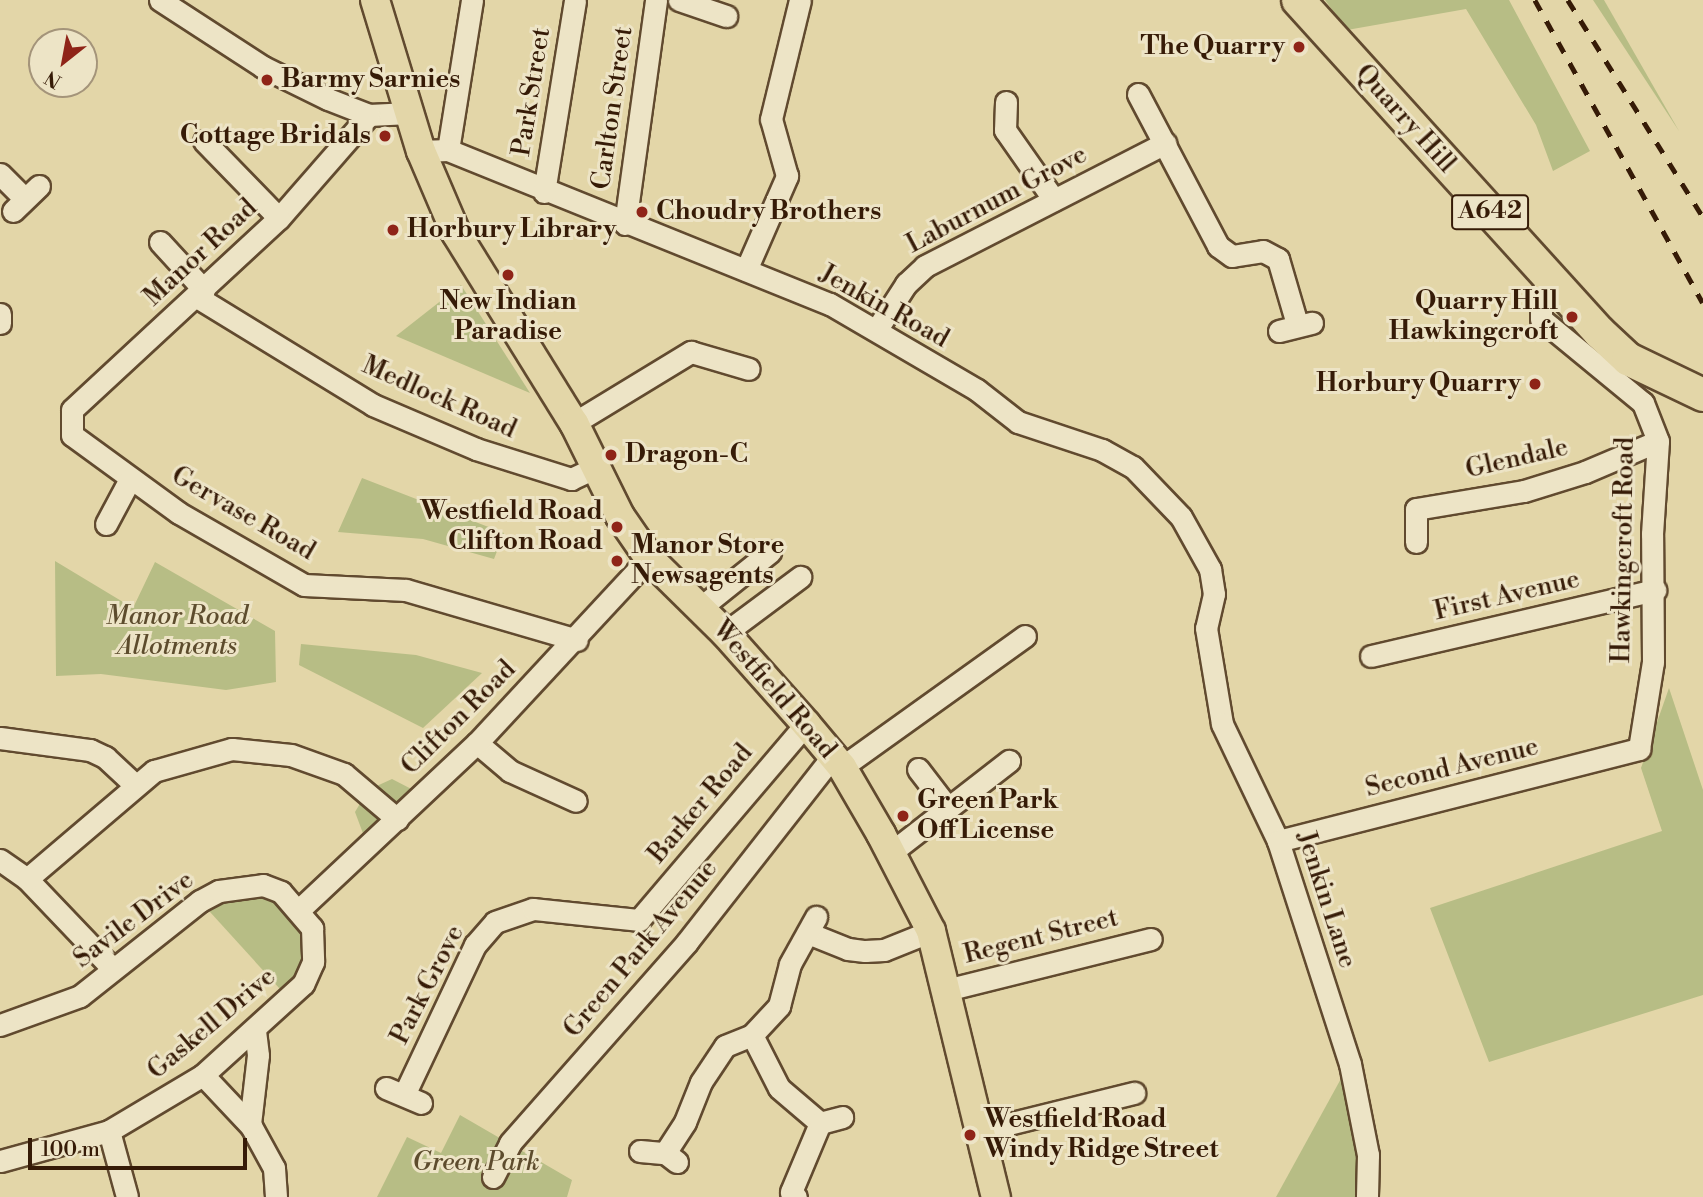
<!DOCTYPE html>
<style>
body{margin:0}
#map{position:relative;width:1703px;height:1197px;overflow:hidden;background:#e3d6a8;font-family:"Libre Bodoni",serif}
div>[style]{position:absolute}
.green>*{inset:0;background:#b7bd85}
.roads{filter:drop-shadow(2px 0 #614a2f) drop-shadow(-2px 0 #614a2f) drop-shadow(0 2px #614a2f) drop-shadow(0 -2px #614a2f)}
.minor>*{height:21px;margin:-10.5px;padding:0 10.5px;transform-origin:10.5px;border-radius:10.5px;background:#ede4c6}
.major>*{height:28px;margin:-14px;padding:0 14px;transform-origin:14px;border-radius:14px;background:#e3d6a8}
.highway>*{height:32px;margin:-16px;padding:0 16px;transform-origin:16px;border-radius:16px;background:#e3d6a8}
.rail>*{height:4.5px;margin-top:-2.25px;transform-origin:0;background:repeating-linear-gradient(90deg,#361b07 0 12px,transparent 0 24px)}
.dots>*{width:19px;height:19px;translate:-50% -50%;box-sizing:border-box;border:4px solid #ede4c6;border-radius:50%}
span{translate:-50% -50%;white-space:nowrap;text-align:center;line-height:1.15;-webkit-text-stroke:6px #ede4c6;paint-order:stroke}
.shield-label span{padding:2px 5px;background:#ede4c6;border:2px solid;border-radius:5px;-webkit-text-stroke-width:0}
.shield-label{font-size:24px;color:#361b07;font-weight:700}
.poi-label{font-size:26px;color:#361b07;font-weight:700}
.right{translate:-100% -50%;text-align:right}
.left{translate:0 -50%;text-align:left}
.street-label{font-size:26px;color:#361b07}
.park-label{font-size:26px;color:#5d4c2d;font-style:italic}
.north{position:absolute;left:28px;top:28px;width:70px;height:70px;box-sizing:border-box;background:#ede4c6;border:2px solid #a4947a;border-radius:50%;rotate:211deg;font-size:19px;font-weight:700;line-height:28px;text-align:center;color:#361b07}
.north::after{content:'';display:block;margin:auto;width:24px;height:32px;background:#8f2418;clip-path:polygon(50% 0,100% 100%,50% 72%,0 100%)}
.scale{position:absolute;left:28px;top:1138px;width:219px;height:32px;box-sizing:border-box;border:4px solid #361b07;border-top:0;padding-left:9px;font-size:21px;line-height:24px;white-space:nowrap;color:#361b07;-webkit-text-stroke:5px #ede4c6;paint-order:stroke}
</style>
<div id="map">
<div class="green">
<div style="clip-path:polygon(1325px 0,1509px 0,1590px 151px,1553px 171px,1536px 125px,1466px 9px,1347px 30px)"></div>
<div style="clip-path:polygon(1593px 0,1604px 0,1679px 131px)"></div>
<div style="clip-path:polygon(461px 285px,530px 393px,396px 336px)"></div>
<div style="clip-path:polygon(362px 478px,504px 533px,494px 559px,423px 539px,338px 532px)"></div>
<div style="clip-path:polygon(55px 561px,133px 608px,155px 562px,275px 631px,276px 682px,226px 690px,101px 674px,56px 676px)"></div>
<div style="clip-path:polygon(301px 644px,416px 655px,482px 673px,423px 728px,299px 665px)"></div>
<div style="clip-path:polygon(1669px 688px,1703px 790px,1703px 995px,1489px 1062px,1430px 908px,1662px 831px,1641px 768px)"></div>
<div style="clip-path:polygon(392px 779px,423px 795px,367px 844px,355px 812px,368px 790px)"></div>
<div style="clip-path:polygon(263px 885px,316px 943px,290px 1000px,200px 901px)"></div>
<div style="clip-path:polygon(1343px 1075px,1362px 1154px,1360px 1197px,1276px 1197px)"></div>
<div style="clip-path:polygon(460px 1115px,572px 1180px,567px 1197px,377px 1197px,407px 1137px,441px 1153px)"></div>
</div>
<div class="roads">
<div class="minor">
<div style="left:160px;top:0;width:123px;rotate:33deg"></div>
<div style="left:263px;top:67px;width:72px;rotate:26.2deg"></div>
<div style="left:328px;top:99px;width:44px;rotate:21.3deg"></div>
<div style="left:369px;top:115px;width:40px;rotate:-2.9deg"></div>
<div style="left:679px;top:0;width:50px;rotate:18.8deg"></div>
<div style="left:1138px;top:94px;width:172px;rotate:62.2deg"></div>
<div style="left:1218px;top:246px;width:17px;rotate:36deg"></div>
<div style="left:1232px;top:256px;width:31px;rotate:-9deg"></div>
<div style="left:1263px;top:251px;width:17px;rotate:28deg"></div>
<div style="left:1278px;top:259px;width:68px;rotate:73.7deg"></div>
<div style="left:1006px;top:102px;width:28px;rotate:92deg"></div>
<div style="left:1005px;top:130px;width:85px;rotate:55deg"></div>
<div style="left:369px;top:115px;width:137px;rotate:131.1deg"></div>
<div style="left:279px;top:218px;width:282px;rotate:137.2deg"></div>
<div style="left:72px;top:410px;width:25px;rotate:90deg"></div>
<div style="left:72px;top:435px;width:132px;rotate:36.1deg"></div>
<div style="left:179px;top:513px;width:144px;rotate:29.9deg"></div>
<div style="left:304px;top:585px;width:102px;rotate:2.8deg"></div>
<div style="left:406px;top:590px;width:178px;rotate:16.3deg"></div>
<div style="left:204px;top:141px;width:107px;rotate:45.8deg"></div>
<div style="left:448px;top:150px;width:152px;rotate:-80.9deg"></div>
<div style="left:421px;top:151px;width:27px;rotate:-2deg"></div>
<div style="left:448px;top:150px;width:412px;rotate:22deg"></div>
<div style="left:830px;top:304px;width:170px;rotate:30.3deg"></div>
<div style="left:977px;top:390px;width:52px;rotate:38deg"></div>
<div style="left:1018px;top:422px;width:89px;rotate:18.4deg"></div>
<div style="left:1102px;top:450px;width:35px;rotate:29deg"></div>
<div style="left:1133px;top:467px;width:69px;rotate:46.2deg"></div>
<div style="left:1181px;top:517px;width:60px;rotate:60.9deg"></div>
<div style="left:1210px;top:569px;width:25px;rotate:81deg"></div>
<div style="left:1214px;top:594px;width:35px;rotate:103deg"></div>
<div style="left:1206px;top:628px;width:97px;rotate:80.5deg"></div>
<div style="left:1222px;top:724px;width:130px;rotate:64.4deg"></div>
<div style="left:1278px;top:841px;width:234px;rotate:72.1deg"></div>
<div style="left:1350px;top:1064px;width:93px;rotate:78.8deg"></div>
<div style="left:1368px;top:1155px;width:42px;rotate:91.4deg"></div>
<div style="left:0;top:174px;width:35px;rotate:45deg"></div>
<div style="left:544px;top:192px;width:194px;rotate:-80.8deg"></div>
<div style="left:13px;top:211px;width:36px;rotate:-44deg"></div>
<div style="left:625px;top:224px;width:226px;rotate:-82.1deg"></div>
<div style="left:160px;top:242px;width:65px;rotate:47.5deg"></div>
<div style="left:746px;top:270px;width:103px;rotate:-66.4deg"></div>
<div style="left:787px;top:176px;width:59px;rotate:-105.7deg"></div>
<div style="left:771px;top:119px;width:122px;rotate:-76.3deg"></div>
<div style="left:197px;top:297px;width:206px;rotate:31.5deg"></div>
<div style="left:373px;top:405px;width:112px;rotate:23.1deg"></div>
<div style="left:476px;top:449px;width:100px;rotate:17.5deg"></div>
<div style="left:571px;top:479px;width:26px;rotate:-25deg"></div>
<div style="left:0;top:314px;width:9px;rotate:90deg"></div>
<div style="left:877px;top:329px;width:54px;rotate:-57.2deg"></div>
<div style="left:906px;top:284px;width:26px;rotate:-43deg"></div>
<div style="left:925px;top:266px;width:270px;rotate:-27.1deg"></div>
<div style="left:1279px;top:331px;width:34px;rotate:-14deg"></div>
<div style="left:574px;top:423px;width:137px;rotate:-31.3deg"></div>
<div style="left:691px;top:352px;width:60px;rotate:16.3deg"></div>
<div style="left:106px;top:524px;width:51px;rotate:-61.9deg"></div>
<div style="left:1416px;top:542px;width:33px;rotate:-90deg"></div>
<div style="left:1416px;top:509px;width:109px;rotate:-9.5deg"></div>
<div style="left:1524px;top:491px;width:64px;rotate:-17.3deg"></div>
<div style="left:1585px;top:472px;width:79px;rotate:-23deg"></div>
<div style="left:700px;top:608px;width:90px;rotate:-38.7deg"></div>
<div style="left:725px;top:633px;width:94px;rotate:-36.7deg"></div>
<div style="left:1371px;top:656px;width:292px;rotate:-13.1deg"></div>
<div style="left:0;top:738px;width:91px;rotate:7.6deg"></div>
<div style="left:90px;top:750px;width:17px;rotate:25deg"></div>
<div style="left:105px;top:757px;width:40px;rotate:43deg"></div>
<div style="left:477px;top:743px;width:43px;rotate:40.3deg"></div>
<div style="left:510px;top:771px;width:72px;rotate:24.4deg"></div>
<div style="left:842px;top:767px;width:225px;rotate:-35.6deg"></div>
<div style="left:918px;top:769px;width:49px;rotate:52.4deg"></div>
<div style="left:1278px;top:841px;width:373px;rotate:-14.3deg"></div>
<div style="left:1639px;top:749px;width:88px;rotate:-80.9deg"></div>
<div style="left:1653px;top:662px;width:128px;rotate:-90.4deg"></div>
<div style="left:1652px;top:534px;width:93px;rotate:-86.3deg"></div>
<div style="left:1658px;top:441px;width:41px;rotate:-111.5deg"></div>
<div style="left:1643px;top:403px;width:132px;rotate:-140.5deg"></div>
<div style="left:1541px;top:319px;width:24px;rotate:-90deg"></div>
<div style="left:1541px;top:295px;width:20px;rotate:-63deg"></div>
<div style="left:889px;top:854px;width:152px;rotate:-37.8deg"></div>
<div style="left:0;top:860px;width:33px;rotate:35deg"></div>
<div style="left:27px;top:879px;width:124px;rotate:46.3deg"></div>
<div style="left:27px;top:879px;width:167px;rotate:-40.4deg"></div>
<div style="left:154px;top:771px;width:81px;rotate:-15.8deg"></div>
<div style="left:232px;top:749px;width:59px;rotate:5.8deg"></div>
<div style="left:291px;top:755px;width:56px;rotate:19.7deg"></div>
<div style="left:344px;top:774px;width:70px;rotate:40.3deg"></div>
<div style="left:300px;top:909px;width:243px;rotate:-43.2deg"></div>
<div style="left:477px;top:743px;width:253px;rotate:-47.1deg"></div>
<div style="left:808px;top:933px;width:43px;rotate:21.8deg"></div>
<div style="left:848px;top:949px;width:17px;rotate:7deg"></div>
<div style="left:865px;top:951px;width:19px;rotate:-3deg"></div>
<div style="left:884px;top:950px;width:51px;rotate:-22deg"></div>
<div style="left:946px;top:990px;width:211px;rotate:-14deg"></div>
<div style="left:0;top:1025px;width:85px;rotate:-19.9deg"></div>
<div style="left:80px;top:996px;width:153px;rotate:-38.4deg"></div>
<div style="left:200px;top:901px;width:21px;rotate:-28deg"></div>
<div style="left:219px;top:891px;width:44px;rotate:-7.8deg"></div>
<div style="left:263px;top:885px;width:19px;rotate:21deg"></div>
<div style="left:281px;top:892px;width:48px;rotate:49.3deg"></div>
<div style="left:312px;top:928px;width:34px;rotate:88deg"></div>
<div style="left:313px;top:962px;width:24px;rotate:114deg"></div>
<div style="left:303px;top:984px;width:135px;rotate:137.7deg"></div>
<div style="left:203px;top:1075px;width:109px;rotate:149.2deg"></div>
<div style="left:109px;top:1131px;width:113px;rotate:164.6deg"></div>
<div style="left:752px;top:1035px;width:59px;rotate:63deg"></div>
<div style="left:779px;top:1088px;width:54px;rotate:40.5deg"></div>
<div style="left:820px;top:1123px;width:75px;rotate:112.8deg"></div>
<div style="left:791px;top:1192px;width:7px;rotate:45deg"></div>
<div style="left:203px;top:1075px;width:70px;rotate:46.7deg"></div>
<div style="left:251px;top:1126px;width:48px;rotate:61.3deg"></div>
<div style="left:274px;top:1168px;width:29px;rotate:86deg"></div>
<div style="left:386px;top:1088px;width:38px;rotate:23deg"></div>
<div style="left:404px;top:1095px;width:166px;rotate:-64.7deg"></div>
<div style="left:475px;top:945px;width:30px;rotate:-49deg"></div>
<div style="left:495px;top:922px;width:40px;rotate:-18.9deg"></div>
<div style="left:533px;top:909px;width:107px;rotate:5.9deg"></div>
<div style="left:639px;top:920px;width:257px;rotate:-49.6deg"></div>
<div style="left:820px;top:1123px;width:23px;rotate:-15deg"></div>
<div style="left:250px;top:1124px;width:69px;rotate:-83.4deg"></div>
<div style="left:258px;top:1055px;width:25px;rotate:-97deg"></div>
<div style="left:109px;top:1131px;width:68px;rotate:74.7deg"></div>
<div style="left:980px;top:1131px;width:159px;rotate:-13.9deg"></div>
<div style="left:640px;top:1151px;width:25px;rotate:5deg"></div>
<div style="left:677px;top:1162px;width:15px;rotate:-143deg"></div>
<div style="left:665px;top:1153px;width:37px;rotate:-57deg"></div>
<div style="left:685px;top:1122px;width:43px;rotate:-68.2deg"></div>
<div style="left:701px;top:1082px;width:43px;rotate:-56.3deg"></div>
<div style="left:725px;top:1046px;width:29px;rotate:-22deg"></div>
<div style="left:752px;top:1035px;width:40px;rotate:-47deg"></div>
<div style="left:779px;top:1006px;width:43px;rotate:-75.3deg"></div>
<div style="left:790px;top:964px;width:54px;rotate:-61deg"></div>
<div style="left:493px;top:1177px;width:38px;rotate:-63deg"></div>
<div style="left:510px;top:1143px;width:268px;rotate:-48.6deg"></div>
<div style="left:687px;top:942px;width:235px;rotate:-51.9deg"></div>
</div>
<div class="major">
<div style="left:375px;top:0;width:158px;rotate:73.1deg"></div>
<div style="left:421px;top:151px;width:89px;rotate:66.9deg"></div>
<div style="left:456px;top:233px;width:224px;rotate:58.2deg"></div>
<div style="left:574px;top:423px;width:104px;rotate:63.7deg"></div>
<div style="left:620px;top:516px;width:51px;rotate:55.4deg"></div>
<div style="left:649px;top:558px;width:107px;rotate:44.6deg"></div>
<div style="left:725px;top:633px;width:122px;rotate:48.3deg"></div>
<div style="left:806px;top:724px;width:56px;rotate:50.1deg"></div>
<div style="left:842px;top:767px;width:78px;rotate:59.8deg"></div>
<div style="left:881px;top:834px;width:109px;rotate:62.7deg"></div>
<div style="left:931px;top:931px;width:274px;rotate:76.3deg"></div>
</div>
<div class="highway">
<div style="left:1298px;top:0;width:448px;rotate:47.8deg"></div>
<div style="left:1599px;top:332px;width:40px;rotate:43deg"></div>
<div style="left:1628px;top:359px;width:83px;rotate:25.6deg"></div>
</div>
</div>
<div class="rail">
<div style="left:1535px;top:0;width:346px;rotate:61deg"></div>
<div style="left:1568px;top:0;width:256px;rotate:58.1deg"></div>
</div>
<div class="dots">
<div style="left:1299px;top:47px;background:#8f2418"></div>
<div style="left:267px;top:80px;background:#8f2418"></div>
<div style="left:385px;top:136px;background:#8f2418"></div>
<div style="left:642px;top:212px;background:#8f2418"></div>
<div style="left:393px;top:230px;background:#8f2418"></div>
<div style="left:508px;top:275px;background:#8f2418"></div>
<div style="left:1572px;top:317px;background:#8f2418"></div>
<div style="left:1535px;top:384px;background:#8f2418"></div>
<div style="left:611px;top:455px;background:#8f2418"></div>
<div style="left:617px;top:527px;background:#8f2418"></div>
<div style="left:617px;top:561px;background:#8f2418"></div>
<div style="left:903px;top:816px;background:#8f2418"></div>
<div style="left:970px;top:1135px;background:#8f2418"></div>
</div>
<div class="shield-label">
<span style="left:1490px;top:212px">A642</span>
</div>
<div class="poi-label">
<span class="right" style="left:1285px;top:47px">The Quarry</span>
<span class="left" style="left:281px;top:80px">Barmy Sarnies</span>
<span class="right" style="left:371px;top:136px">Cottage Bridals</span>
<span class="left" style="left:656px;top:212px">Choudry Brothers</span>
<span class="left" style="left:407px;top:230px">Horbury Library</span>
<span style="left:508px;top:317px">New Indian<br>Paradise</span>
<span class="right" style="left:1558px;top:317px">Quarry Hill<br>Hawkingcroft</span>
<span class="right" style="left:1521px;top:384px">Horbury Quarry</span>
<span class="left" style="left:625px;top:455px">Dragon-C</span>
<span class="right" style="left:603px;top:527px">Westfield Road<br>Clifton Road</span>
<span class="left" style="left:631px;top:561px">Manor Store<br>Newsagents</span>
<span class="left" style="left:917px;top:816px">Green Park<br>Off License</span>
<span class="left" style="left:984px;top:1135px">Westfield Road<br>Windy Ridge Street</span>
</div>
<div class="street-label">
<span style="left:532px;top:92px;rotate:-81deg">Park Street</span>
<span style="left:613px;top:108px;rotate:-82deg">Carlton Street</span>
<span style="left:1405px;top:119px;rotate:48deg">Quarry Hill</span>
<span style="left:997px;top:200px;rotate:-28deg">Laburnum Grove</span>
<span style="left:201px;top:253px;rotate:-43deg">Manor Road</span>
<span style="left:884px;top:307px;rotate:29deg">Jenkin Road</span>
<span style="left:439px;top:398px;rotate:24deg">Medlock Road</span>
<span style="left:1517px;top:459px;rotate:-13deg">Glendale</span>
<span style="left:243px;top:514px;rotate:30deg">Gervase Road</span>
<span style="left:1624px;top:550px;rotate:-89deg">Hawkingcroft Road</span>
<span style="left:1507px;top:596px;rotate:-13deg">First Avenue</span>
<span style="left:774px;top:690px;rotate:49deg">Westfield Road</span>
<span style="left:459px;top:718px;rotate:-45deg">Clifton Road</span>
<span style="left:1452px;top:768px;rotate:-14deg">Second Avenue</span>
<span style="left:701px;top:804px;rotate:-50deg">Barker Road</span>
<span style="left:1326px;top:900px;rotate:72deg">Jenkin Lane</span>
<span style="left:134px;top:920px;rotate:-37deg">Savile Drive</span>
<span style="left:1041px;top:937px;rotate:-14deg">Regent Street</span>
<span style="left:641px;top:949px;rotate:-50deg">Green Park Avenue</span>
<span style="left:428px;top:985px;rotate:-63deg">Park Grove</span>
<span style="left:212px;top:1024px;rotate:-40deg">Gaskell Drive</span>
</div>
<div class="park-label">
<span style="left:177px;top:632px">Manor Road<br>Allotments</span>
<span style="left:476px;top:1163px">Green Park</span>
</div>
<div class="north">N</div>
<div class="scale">100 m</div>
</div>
